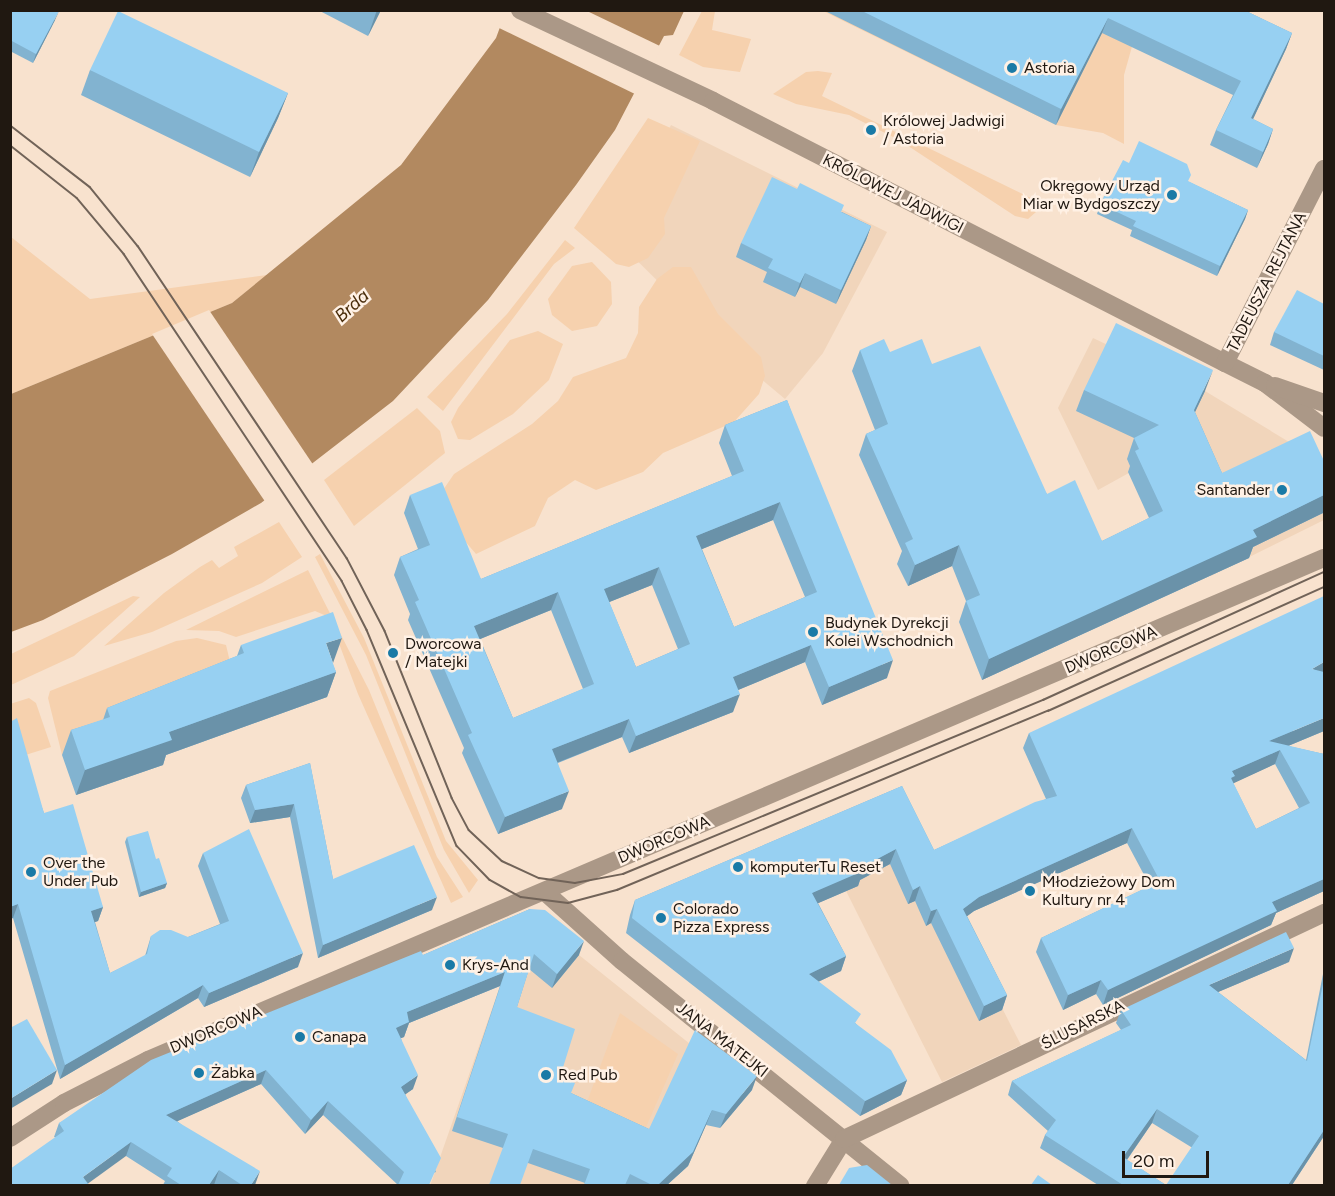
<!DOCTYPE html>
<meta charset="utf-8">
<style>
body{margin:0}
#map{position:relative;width:1335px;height:1196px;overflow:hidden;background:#f8e2ce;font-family:Figtree,sans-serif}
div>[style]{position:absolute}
.built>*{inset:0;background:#f1d5bb}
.green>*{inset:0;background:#f6d1ae}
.water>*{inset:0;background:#b28960}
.pier>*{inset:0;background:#f8e2ce}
.minor>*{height:18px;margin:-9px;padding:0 9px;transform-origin:9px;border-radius:9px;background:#ab9887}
.tram>*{height:1.5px;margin:-0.75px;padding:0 0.75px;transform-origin:0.75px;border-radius:0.75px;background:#716358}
.wall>*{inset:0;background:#82b3d0}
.shaded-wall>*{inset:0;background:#6a92a9}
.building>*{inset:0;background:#97d0f2}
.dots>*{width:16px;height:16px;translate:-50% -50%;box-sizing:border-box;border:3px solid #fff1e5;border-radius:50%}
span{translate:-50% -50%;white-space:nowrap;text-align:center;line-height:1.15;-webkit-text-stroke:5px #fff1e5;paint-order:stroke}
.poi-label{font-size:16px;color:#201811}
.left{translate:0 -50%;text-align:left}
.right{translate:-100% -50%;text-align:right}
.street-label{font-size:16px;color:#201811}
.water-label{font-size:18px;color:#4a2d0b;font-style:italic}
.frame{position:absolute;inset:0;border:12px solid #201811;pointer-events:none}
.scale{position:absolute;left:1122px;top:1151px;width:87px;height:27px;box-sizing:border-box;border:3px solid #201811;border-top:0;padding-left:8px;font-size:18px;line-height:21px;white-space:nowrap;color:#201811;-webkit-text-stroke:4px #fff1e5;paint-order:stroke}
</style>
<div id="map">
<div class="built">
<div style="clip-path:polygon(671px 125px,887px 232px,823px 353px,785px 399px,736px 358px,615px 239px)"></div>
<div style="clip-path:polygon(1093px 338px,1205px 391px,1304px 451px,1324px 489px,1324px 520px,1211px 576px,1156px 458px,1098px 490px,1058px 408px)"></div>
<div style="clip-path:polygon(896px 801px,1021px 1045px,942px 1082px,840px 879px)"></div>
<div style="clip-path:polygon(495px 936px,579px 955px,690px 1044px,626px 1185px,430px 1186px,500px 986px)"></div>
</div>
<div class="green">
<div style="clip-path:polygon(702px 11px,715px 11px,712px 30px,751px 39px,740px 72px,703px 67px,679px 55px)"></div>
<div style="clip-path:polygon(823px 11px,1150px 11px,1133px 43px,1124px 75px,1124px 144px,1103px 133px,1056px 125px)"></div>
<div style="clip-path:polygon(818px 71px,832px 73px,822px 96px,1041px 203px,1036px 212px,1028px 219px,1015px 216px,899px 140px,849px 115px,796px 104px,773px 94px,806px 72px)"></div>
<div style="clip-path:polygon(648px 118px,700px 141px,664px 218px,665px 234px,648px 258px,629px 267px,616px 264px,574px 228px)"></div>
<div style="clip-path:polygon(11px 237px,90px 299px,267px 275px,232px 303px,11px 394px)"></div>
<div style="clip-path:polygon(565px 240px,575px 248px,554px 264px,443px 411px,427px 397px,507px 314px)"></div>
<div style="clip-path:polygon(592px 262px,611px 282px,612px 304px,597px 326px,572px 331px,552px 315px,548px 299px,572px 266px)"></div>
<div style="clip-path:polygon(673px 267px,691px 267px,718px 314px,761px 357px,765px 376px,759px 394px,734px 422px,663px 453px,643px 472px,596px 490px,575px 480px,548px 498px,535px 526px,476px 554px,458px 533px,441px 493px,454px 474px,532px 424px,558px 401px,573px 377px,626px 358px,638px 333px,639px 307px,657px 279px)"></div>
<div style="clip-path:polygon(538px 331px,563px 344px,549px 380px,513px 414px,470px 440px,458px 439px,451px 422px,458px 408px,510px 340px)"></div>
<div style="clip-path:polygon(417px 408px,440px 431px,445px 453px,354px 526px,324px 480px)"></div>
<div style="clip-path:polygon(279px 522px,302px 557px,262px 583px,152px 632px,104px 646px,164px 593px,200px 567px,212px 560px,219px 568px,238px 556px,234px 547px)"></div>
<div style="clip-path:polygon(320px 554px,364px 638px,446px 841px,478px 880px,469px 893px,444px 850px,366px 655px,315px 557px)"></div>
<div style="clip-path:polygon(308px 570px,369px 690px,437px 857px,463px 897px,451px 903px,358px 694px,329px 617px,315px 611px,236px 637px,219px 631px,186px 630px)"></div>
<div style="clip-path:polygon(133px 596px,140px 597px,74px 656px,11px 685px,11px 654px)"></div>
<div style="clip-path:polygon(197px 638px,226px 645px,232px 670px,62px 755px,48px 698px,50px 691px,176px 641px)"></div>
<div style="clip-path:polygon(29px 698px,36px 703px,51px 747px,19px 757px,11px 732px,10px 704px)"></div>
<div style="clip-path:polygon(620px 1013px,678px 1054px,643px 1134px,584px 1110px)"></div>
</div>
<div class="water">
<div style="clip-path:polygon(506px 11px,684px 11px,673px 35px,664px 36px,615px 130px,576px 185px,488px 300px,393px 401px,261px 503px,172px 554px,43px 620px,11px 632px,11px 394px,232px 303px,401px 165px,496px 38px)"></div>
</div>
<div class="pier">
<div style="clip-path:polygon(503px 10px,587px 11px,662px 47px,637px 95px,497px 27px)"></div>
<div style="clip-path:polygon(209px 310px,314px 466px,266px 503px,152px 334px)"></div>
</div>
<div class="minor">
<div style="left:520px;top:10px;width:213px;rotate:25.2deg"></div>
<div style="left:713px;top:101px;width:575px;rotate:27.1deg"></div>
<div style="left:1225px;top:363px;width:45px;rotate:26.6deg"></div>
<div style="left:1265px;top:383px;width:74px;rotate:37.3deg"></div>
<div style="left:1225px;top:363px;width:218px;rotate:-63deg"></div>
<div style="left:1275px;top:386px;width:52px;rotate:19.1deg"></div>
<div style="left:545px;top:892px;width:103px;rotate:41.9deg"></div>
<div style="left:622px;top:961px;width:358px;rotate:38.9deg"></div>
<div style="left:10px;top:1138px;width:64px;rotate:-32.9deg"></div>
<div style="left:64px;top:1103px;width:94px;rotate:-27.1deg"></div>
<div style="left:148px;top:1060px;width:1279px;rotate:-23.12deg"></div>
<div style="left:815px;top:1186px;width:55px;rotate:-58.3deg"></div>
<div style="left:844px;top:1139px;width:531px;rotate:-25.21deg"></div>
</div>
<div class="tram">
<div style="left:10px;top:125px;width:101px;rotate:37.8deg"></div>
<div style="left:90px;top:187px;width:76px;rotate:50.9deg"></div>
<div style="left:138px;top:246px;width:376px;rotate:56.2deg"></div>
<div style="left:347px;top:558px;width:82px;rotate:62.5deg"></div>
<div style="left:385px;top:631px;width:180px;rotate:68.1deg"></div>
<div style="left:452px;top:798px;width:36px;rotate:62deg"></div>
<div style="left:469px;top:830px;width:45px;rotate:43.2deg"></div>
<div style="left:502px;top:861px;width:41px;rotate:24.7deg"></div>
<div style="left:539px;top:878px;width:36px;rotate:8deg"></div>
<div style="left:575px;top:883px;width:49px;rotate:-10.6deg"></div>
<div style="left:623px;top:874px;width:455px;rotate:-22.5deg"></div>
<div style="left:1043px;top:700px;width:309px;rotate:-24.5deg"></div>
<div style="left:10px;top:145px;width:85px;rotate:38.3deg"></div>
<div style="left:77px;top:198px;width:73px;rotate:50deg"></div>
<div style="left:124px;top:254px;width:393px;rotate:56.3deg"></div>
<div style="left:342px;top:581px;width:55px;rotate:63deg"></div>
<div style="left:367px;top:630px;width:234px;rotate:67.4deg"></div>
<div style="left:457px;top:846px;width:47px;rotate:45.9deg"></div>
<div style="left:490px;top:880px;width:35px;rotate:29deg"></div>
<div style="left:521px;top:897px;width:47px;rotate:7.3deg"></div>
<div style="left:568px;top:903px;width:51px;rotate:-14.9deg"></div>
<div style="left:617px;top:890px;width:467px;rotate:-22.6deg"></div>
<div style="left:1048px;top:711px;width:303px;rotate:-24.2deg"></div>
</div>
<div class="wall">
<div style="clip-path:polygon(10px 10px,55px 20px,33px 63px,10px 51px)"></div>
<div style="clip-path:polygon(318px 10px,381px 10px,368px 36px)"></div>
<div style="clip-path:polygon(823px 10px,1244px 10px,1292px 33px,1286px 49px,1253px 119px,1273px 129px,1268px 144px,1257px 168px,1210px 145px,1216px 130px,1233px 95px,1102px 33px,1056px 125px)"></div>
<div style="clip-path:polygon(90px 70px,288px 93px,278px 118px,250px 177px,81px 95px)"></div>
<div style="clip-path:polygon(1129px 163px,1189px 182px,1248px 210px,1245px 219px,1217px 276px,1130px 236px,1132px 230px,1097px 214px,1100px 204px)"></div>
<div style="clip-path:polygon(842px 212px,871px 226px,866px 240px,836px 304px,800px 287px,795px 297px,763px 282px,767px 272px,736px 257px,741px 243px)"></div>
<div style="clip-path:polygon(1324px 304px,1324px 370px,1270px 345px,1274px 332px)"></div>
<div style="clip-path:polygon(860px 350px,890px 352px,932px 364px,1047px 494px,1102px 541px,1149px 518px,1128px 472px,1130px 466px,1127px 459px,1134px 438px,1076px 411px,1084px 390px,1205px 391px,1195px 412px,1222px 473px,1324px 461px,1324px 509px,1323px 513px,1253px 547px,1249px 558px,982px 680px,959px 622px,966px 601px,952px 566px,908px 586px,897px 564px,902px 551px,859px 455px,866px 434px,875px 430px,852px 371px)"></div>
<div style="clip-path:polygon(evenodd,787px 400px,887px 678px,822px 705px,805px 662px,738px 690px,733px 712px,629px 753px,622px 737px,558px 763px,562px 809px,498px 834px,462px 753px,464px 748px,408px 620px,410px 614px,394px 575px,400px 557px,418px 549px,404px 513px,410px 495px,481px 579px,732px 476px,719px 443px,725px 425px,787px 400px,773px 520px,805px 597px,734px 627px,702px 549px,773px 520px,787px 400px,652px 585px,678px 649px,636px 667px,609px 602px,652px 585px,787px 400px,551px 610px,583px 689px,513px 718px,480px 639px,551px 610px)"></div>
<div style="clip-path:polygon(241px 645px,332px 663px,336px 672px,327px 697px,166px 755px,163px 765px,76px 795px,62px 755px,71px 730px,103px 720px,107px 708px,237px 656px)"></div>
<div style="clip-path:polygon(10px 722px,44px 813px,103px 907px,98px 921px,95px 922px,110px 973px,145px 956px,151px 936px,188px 937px,220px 924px,198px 866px,203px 853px,298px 967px,204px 1007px,198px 998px,60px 1079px,13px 918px,10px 919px)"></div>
<div style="clip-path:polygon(evenodd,1324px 731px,1288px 746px,1324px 754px,1324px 891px,1276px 913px,1271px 925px,1103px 1005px,1096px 994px,1063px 1010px,1036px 952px,1041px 938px,1150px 886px,1127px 843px,974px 911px,967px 916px,1007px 995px,1002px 1010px,979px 1021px,931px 923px,926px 926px,915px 901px,908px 904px,890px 864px,860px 880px,858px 886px,818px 903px,846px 956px,841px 971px,818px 982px,907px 1080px,901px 1095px,860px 1116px,626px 933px,630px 915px,635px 900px,902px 786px,934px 850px,1046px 799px,1023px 748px,1029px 733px,1324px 731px,1275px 764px,1299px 808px,1256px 829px,1233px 783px,1275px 764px)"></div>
<div style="clip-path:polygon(310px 763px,333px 879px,432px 910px,318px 958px,290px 817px,250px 823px,241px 798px,246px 785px)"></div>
<div style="clip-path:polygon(127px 837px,167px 883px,165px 888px,139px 897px,125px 842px)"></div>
<div style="clip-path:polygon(530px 909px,579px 955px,552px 988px,529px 969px,517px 1007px,571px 1093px,649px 1129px,752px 1090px,720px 1128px,706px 1125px,688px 1166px,667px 1185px,584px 1185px,585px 1183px,528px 1163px,503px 1148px,452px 1131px,500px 986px,409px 1023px,404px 1037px,401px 1038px,413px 1089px,405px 1094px,436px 1172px,398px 1185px,323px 1115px,305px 1134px,261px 1084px,177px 1121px,255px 1185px,163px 1185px,165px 1181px,126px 1156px,54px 1137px,59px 1123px,423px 955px)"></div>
<div style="clip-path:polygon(1289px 962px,1218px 992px,1306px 1060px,1324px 969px,1324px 1136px,1292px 1185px,1191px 1147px,1152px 1123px,1127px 1160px,1166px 1185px,1098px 1185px,1040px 1148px,1045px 1135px,1048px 1131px,1008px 1095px,1012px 1081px,1121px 1030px,1116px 1023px,1121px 1010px)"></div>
</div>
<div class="shaded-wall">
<div style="clip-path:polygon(377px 10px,381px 10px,368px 36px)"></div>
<div style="clip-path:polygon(59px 11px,55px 20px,33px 63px,36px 54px)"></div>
<div style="clip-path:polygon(1108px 18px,1102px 33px,1056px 125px,1061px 109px)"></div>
<div style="clip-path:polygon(1292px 33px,1286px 49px,1246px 134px,1251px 118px)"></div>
<div style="clip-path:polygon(288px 93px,278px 118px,250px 177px,259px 152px)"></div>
<div style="clip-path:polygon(1273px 129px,1268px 144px,1257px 168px,1263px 152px)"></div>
<div style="clip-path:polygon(1248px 210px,1245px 219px,1217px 276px,1220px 266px)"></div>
<div style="clip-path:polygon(871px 226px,866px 240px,836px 304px,841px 290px)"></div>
<div style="clip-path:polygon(805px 273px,800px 287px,795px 297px,800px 283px)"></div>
<div style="clip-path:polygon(1213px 370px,1205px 391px,1186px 431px,1194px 410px)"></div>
<div style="clip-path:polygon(1324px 495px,1324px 509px,1323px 513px,1253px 547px,1249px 558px,982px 680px,989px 659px)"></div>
<div style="clip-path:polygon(780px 502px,773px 520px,690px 554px,696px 536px)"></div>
<div style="clip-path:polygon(959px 545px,952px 566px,908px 586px,915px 565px)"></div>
<div style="clip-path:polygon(659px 567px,652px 585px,597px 607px,604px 589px)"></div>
<div style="clip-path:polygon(558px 592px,551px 610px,468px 644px,474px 626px)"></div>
<div style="clip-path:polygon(342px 638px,333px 663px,326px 643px)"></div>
<div style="clip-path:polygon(811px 645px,805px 662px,726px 695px,733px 677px)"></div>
<div style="clip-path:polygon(893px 660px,887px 678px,822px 705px,829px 687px)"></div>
<div style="clip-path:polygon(1324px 662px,1324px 674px,1312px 669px)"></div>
<div style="clip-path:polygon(336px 672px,327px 697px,166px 755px,163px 765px,76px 795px,85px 770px,169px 732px)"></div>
<div style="clip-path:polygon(740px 694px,733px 712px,629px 753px,636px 736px)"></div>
<div style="clip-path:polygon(1324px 718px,1324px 731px,1264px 756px,1269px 741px)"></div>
<div style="clip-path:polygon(629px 719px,622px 737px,546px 767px,552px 749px)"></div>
<div style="clip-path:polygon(1280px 750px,1275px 764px,1232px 784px,1230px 791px,1232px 771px)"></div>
<div style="clip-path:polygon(569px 791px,562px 809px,498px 834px,505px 817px)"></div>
<div style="clip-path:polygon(294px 804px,290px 817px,250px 823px,255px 810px)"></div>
<div style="clip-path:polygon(1132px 828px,1127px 843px,974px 911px,958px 923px,963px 909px,979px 897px)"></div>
<div style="clip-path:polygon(896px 849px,890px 864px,860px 880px,858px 886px,807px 908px,812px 893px)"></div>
<div style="clip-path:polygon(1324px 879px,1324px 891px,1276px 913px,1271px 925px,1103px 1005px,1108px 990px,1272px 902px)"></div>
<div style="clip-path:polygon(167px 883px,165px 888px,139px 897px,141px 892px)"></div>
<div style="clip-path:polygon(920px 886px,915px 901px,908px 904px,913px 890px)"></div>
<div style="clip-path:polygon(437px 897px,432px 910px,318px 958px,323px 945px)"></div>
<div style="clip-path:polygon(18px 904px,13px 918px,10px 919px,10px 907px)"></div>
<div style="clip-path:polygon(103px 907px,98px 921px,86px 925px,91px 911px)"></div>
<div style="clip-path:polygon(937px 909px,931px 923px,926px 926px,931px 911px)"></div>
<div style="clip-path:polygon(584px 941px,579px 955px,552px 988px,557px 974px)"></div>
<div style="clip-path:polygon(1294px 948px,1289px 962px,1204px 998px,1209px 985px)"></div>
<div style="clip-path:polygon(303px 953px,298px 967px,204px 1007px,209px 993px)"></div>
<div style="clip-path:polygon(846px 956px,841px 971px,803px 989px,809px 974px)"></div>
<div style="clip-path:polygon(505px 972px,500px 986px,409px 1023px,404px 1037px,391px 1042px,396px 1028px,407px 1012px)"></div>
<div style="clip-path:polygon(1101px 980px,1096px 994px,1063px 1010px,1068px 995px)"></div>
<div style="clip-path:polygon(203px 985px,198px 998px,60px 1079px,65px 1065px)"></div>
<div style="clip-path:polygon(1007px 995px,1002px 1010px,979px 1021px,984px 1006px)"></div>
<div style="clip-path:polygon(57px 1070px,52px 1084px,10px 1109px,10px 1099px)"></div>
<div style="clip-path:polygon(266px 1070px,261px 1084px,160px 1129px,166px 1115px)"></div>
<div style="clip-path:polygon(418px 1075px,413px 1089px,396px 1101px,401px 1087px)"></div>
<div style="clip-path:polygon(757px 1076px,752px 1090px,720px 1128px,726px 1114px)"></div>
<div style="clip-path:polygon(907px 1080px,901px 1095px,860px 1116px,865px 1101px)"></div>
<div style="clip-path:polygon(328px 1101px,323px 1115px,305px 1134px,311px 1120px)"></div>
<div style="clip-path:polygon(1157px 1109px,1152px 1123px,1119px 1171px,1123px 1157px)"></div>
<div style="clip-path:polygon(712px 1110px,706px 1125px,688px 1166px,667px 1185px,658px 1185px)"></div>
<div style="clip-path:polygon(1324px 1130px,1324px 1136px,1292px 1185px,1288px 1185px)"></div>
<div style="clip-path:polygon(131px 1142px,126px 1156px,86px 1185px,83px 1177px)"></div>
<div style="clip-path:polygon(219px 1170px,214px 1185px,209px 1185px)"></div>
<div style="clip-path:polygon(260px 1171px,255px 1185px,251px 1185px)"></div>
</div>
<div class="building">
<div style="clip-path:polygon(10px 10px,59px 11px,36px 54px,10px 40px)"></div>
<div style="clip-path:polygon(860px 10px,1244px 10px,1292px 33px,1251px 118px,1273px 129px,1263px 152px,1216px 130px,1241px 81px,1108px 18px,1061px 109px)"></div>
<div style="clip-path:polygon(118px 11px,288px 93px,259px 152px,90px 70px)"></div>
<div style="clip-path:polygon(1139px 141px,1187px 164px,1191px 175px,1188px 181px,1248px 210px,1220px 266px,1133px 226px,1136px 221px,1100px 204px,1123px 160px,1129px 163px)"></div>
<div style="clip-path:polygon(772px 177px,797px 189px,800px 183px,844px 205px,841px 212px,871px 226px,841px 290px,805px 273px,800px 283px,768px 268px,773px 259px,741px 243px)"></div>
<div style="clip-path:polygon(1297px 290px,1324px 304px,1324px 356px,1274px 332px)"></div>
<div style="clip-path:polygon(1116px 323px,1213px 370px,1194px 410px,1222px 473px,1310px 431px,1324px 461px,1324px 495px,1253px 530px,1257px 537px,989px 659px,966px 601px,980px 595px,959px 545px,915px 565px,905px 543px,913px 539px,866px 434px,888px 424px,860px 350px,884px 339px,890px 352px,922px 339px,932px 364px,980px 346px,1047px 494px,1075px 480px,1102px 541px,1163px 511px,1135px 451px,1139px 449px,1134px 438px,1159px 425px,1084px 390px)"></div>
<div style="clip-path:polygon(evenodd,787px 400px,893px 660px,829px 687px,811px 645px,733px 677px,740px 694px,636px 736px,629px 719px,552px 749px,569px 791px,505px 817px,468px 735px,472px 733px,415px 602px,419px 600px,400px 557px,430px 545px,410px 495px,442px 482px,481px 579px,744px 471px,725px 425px,787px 400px,780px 502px,817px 592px,734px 627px,696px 536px,780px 502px,787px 400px,659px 567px,690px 644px,636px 667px,604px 589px,659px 567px,787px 400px,558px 592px,594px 684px,513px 718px,474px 626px,558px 592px)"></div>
<div style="clip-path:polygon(evenodd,1324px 596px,1324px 662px,1312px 669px,1324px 672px,1324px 718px,1269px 741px,1324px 754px,1324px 879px,1272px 902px,1277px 911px,1108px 990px,1101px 980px,1068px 995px,1041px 938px,1160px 881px,1132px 828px,979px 897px,963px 909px,1007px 995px,984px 1006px,937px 909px,931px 911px,920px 886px,913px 890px,896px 849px,866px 865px,863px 871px,812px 893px,846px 956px,809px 974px,861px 1014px,855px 1023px,891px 1050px,907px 1080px,865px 1101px,632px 918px,635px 900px,902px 786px,934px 850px,1035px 802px,1057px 796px,1029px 733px,1324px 596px,1280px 750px,1310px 803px,1256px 829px,1231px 778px,1235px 776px,1232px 771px,1280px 750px)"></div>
<div style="clip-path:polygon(333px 612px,342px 638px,326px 643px,336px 672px,169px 732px,172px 740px,85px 770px,71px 730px,110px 717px,107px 708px,244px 653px,241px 645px)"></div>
<div style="clip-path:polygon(17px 718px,44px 813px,73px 804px,103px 907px,91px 911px,110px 973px,147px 954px,151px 936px,160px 930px,171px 930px,188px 937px,229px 921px,203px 853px,249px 829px,303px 953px,209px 993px,203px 985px,65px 1065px,18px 904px,10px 907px,10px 722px)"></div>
<div style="clip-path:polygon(310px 763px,333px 879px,414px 845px,437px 897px,323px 945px,294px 804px,255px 810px,246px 785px)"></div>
<div style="clip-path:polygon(148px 831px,156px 859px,159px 858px,167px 883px,141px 892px,127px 837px)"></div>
<div style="clip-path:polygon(530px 909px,545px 910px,584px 941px,557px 974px,534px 954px,517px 1007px,575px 1029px,560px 1077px,575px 1083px,571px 1093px,649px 1129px,695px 1030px,757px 1076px,726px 1114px,712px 1110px,693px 1152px,658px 1185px,652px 1185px,630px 1174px,625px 1185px,584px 1185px,590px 1169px,533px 1149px,520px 1185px,489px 1185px,508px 1134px,457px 1117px,505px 972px,407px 1012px,409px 1022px,396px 1028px,418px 1075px,401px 1087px,441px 1158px,429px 1185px,398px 1185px,404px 1172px,328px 1101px,311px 1120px,266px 1070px,166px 1115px,260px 1171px,251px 1185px,242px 1185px,219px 1170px,209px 1185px,181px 1185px,167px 1176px,172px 1168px,131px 1142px,83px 1177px,89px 1185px,10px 1185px,10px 1169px,64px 1131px,59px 1123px,151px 1060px,421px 951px,423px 955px)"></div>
<div style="clip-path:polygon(1286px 932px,1294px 948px,1209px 985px,1307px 1061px,1324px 979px,1324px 1130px,1288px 1185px,1166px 1185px,1199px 1136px,1157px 1109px,1123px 1157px,1166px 1185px,1123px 1185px,1045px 1135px,1056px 1120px,1012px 1081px,1131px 1025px,1121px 1010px)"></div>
<div style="clip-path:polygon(27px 1019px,57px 1070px,10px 1099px,10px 1028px)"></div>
<div style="clip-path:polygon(867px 1165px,892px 1185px,839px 1185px,849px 1168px)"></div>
<div style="clip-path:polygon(1038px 1175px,1052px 1185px,1031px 1185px)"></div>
</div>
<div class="dots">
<div style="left:1012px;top:68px;background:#1a7aa6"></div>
<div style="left:871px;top:130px;background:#1a7aa6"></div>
<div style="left:1172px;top:195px;background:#1a7aa6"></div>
<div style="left:1282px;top:490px;background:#1a7aa6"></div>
<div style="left:813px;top:632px;background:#1a7aa6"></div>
<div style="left:393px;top:653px;background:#1a7aa6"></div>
<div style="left:738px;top:867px;background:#1a7aa6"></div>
<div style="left:31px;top:872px;background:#1a7aa6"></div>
<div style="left:1030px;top:891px;background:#1a7aa6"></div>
<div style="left:661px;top:918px;background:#1a7aa6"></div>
<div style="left:450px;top:965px;background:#1a7aa6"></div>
<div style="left:300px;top:1037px;background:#1a7aa6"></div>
<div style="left:199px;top:1073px;background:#1a7aa6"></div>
<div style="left:546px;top:1075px;background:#1a7aa6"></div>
</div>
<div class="poi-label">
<span class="left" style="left:1024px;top:68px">Astoria</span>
<span class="left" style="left:883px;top:130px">Królowej Jadwigi<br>/ Astoria</span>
<span class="right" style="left:1160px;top:195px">Okręgowy Urząd<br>Miar w Bydgoszczy</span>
<span class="right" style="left:1270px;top:490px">Santander</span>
<span class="left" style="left:825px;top:632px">Budynek Dyrekcji<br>Kolei Wschodnich</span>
<span class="left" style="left:405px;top:653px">Dworcowa<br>/ Matejki</span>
<span class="left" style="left:43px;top:872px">Over the<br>Under Pub</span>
<span class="left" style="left:750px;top:867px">komputerTu Reset</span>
<span class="left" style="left:1042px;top:891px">Młodzieżowy Dom<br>Kultury nr 4</span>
<span class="left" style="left:673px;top:918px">Colorado<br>Pizza Express</span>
<span class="left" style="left:462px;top:965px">Krys-And</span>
<span class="left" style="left:312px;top:1037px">Canapa</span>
<span class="left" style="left:211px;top:1073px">Żabka</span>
<span class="left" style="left:558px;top:1075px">Red Pub</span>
</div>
<div class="street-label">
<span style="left:893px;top:194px;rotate:27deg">KRÓLOWEJ JADWIGI</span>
<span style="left:1267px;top:282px;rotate:-63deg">TADEUSZA REJTANA</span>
<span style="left:1111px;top:650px;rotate:-23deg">DWORCOWA</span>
<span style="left:664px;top:840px;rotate:-23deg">DWORCOWA</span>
<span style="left:1083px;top:1025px;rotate:-27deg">ŚLUSARSKA</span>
<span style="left:216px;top:1030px;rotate:-23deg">DWORCOWA</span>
<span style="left:722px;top:1040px;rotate:38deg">JANA MATEJKI</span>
</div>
<div class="water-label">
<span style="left:352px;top:306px;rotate:-42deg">Brda</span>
</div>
<div class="frame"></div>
<div class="scale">20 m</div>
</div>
